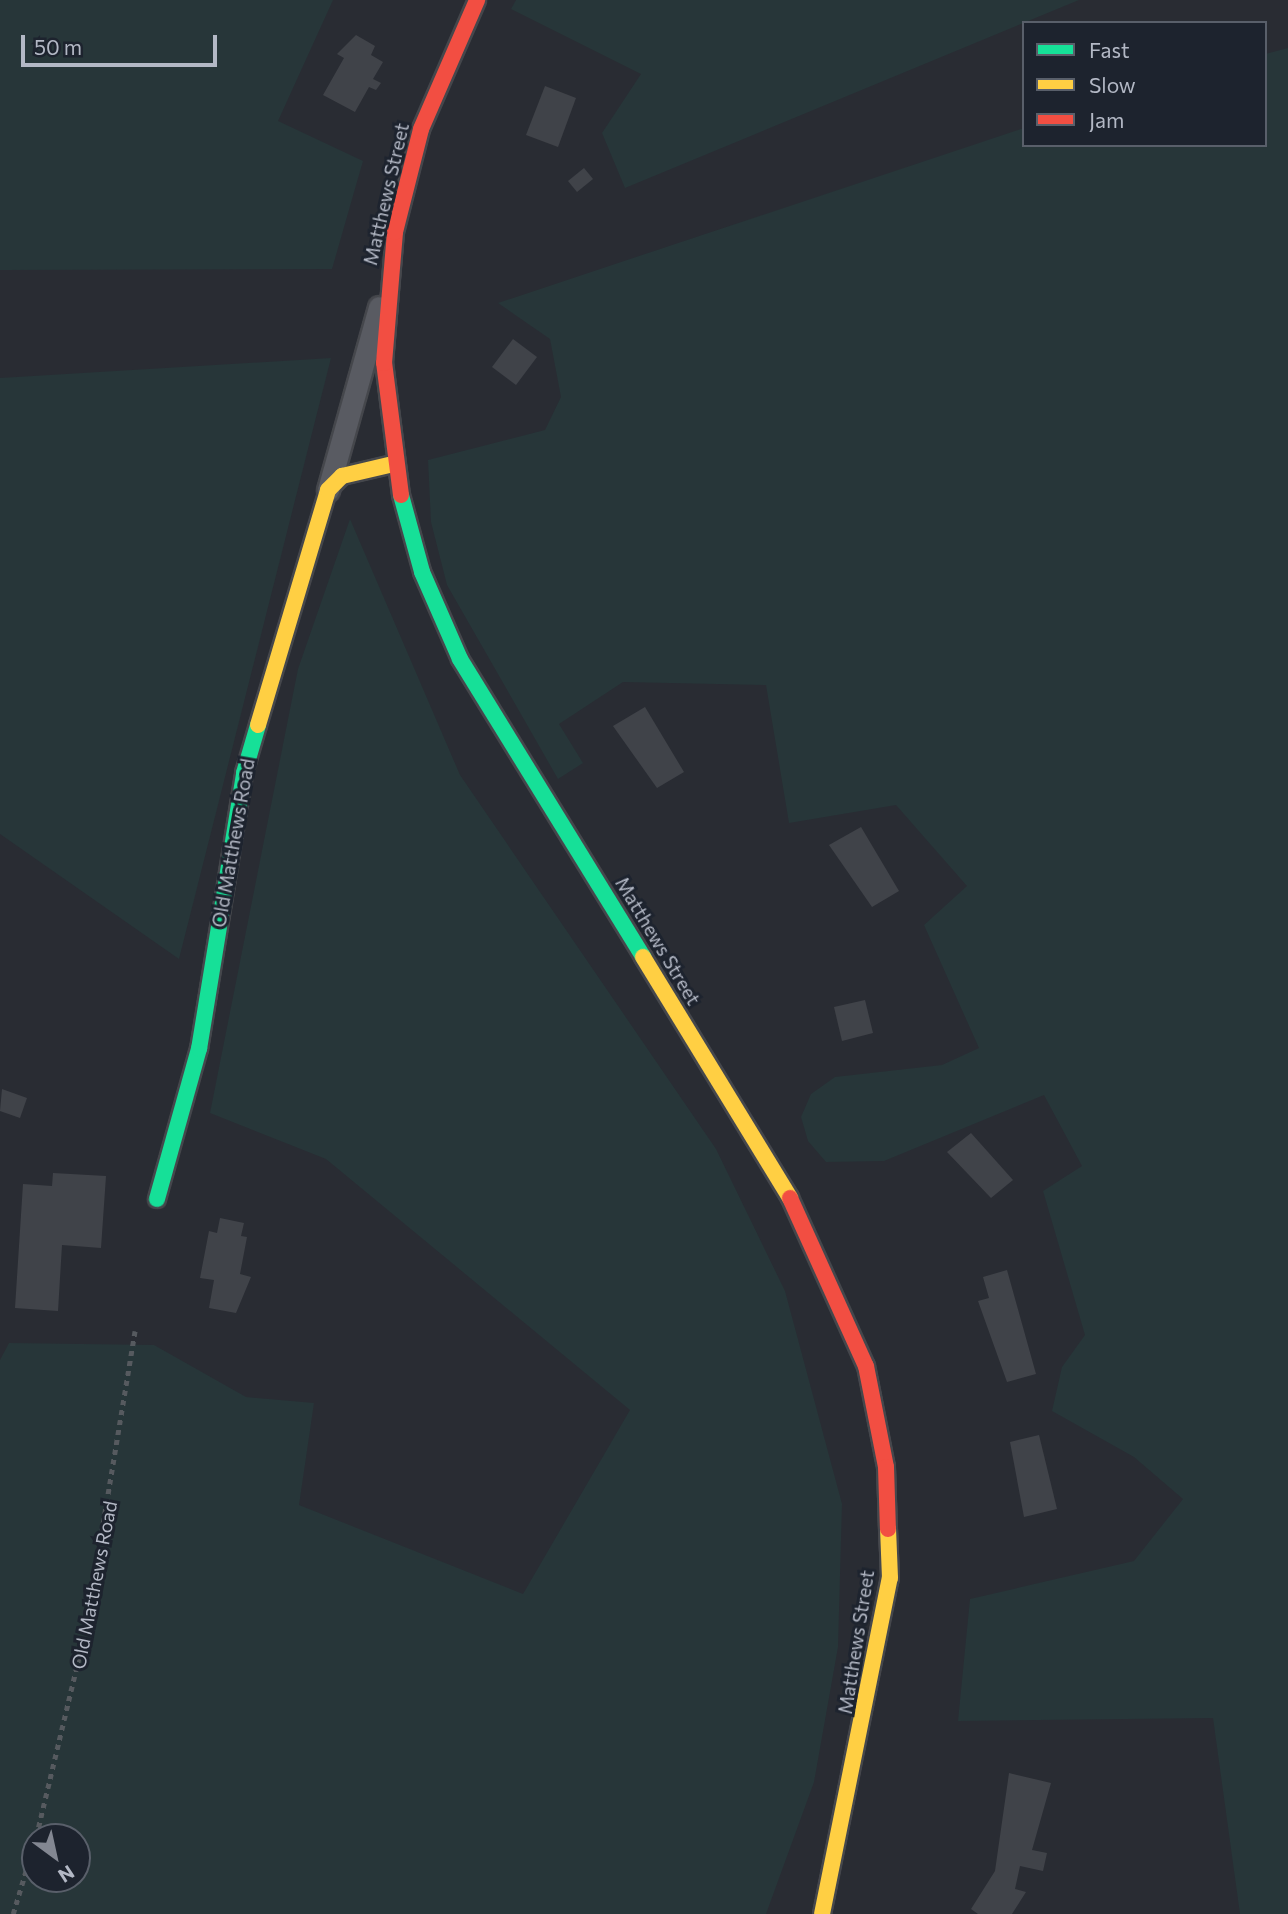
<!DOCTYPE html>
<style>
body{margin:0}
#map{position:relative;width:1288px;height:1914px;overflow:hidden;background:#292c33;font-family:Commissioner,sans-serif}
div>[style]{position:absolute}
.green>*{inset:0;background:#273639}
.building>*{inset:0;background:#404349}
.path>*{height:4.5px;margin-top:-2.25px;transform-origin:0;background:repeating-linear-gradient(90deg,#565a5f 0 5px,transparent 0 10px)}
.roads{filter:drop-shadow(2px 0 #45474c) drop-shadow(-2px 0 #45474c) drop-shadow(0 2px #45474c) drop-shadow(0 -2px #45474c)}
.street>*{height:21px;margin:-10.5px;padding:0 10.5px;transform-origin:10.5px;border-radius:10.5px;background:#595b62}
.fast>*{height:16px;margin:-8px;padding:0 8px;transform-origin:8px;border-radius:8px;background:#16e098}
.slow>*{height:16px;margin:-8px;padding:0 8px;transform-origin:8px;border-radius:8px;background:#ffcf43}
.jam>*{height:16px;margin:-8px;padding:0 8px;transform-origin:8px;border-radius:8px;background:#f24e42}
span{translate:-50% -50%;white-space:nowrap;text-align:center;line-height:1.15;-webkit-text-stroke:6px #1d232e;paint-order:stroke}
.street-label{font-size:19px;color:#b3b8c5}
.legend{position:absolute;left:1022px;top:21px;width:245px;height:126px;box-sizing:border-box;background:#1d232e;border:2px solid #595f6a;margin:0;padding:9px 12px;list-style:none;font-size:21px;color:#b3b8c5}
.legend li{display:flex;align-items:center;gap:14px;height:35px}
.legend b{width:35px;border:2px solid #595f6a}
.north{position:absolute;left:21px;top:1823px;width:70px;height:70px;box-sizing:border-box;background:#1d232e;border:2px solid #595f6a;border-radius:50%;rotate:147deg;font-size:19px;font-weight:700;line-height:28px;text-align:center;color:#b3b8c5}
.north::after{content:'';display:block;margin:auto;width:24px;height:32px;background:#838792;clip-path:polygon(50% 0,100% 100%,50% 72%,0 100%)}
.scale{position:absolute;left:21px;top:35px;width:196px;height:32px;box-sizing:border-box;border:4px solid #b3b8c5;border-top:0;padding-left:9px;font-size:21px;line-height:24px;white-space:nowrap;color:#b3b8c5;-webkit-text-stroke:5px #1d232e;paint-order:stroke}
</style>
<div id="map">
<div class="green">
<div style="clip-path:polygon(0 0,333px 0,278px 121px,363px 161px,332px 269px,0 270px)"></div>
<div style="clip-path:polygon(516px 0,1079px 0,625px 188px,602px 133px,641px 74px,511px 9px)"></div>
<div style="clip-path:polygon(1288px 48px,1288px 1914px,1240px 1914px,1213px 1718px,958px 1721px,970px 1599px,1134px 1561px,1183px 1499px,1134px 1457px,1052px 1411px,1062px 1367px,1085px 1335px,1043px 1191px,1082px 1166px,1044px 1095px,884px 1161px,826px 1162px,808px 1141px,801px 1117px,811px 1094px,835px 1077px,942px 1065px,979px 1048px,924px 925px,967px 886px,896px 805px,789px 823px,766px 685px,623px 682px,559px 724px,583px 763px,558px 779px,447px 585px,431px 522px,428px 460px,545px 430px,561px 397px,550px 339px,498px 303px,1024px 128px,1024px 145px,1265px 145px,1265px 54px)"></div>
<div style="clip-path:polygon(331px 358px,179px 959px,0 834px,0 378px)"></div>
<div style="clip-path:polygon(evenodd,350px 519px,460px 775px,716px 1149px,785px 1291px,842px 1504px,838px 1647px,814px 1782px,766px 1914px,0 1914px,0 1360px,9px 1343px,154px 1345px,246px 1397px,314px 1403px,299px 1505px,523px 1594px,630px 1410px,326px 1159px,210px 1113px,298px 669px,350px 519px,35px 1837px,77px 1837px,77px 1879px,35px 1879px,35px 1837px)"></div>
</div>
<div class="building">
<div style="clip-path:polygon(356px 35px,375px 46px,371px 55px,383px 62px,373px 79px,381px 83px,376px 90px,369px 87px,355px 112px,323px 95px,344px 58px,337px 54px)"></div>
<div style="clip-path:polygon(545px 86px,576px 98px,558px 147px,526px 135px)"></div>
<div style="clip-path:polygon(584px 168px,593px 179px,577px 192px,568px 181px)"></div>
<div style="clip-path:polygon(513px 339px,537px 357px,516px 385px,492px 367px)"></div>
<div style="clip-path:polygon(645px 707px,684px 772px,657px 788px,613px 726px)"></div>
<div style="clip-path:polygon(861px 827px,899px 891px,872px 907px,829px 845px)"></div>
<div style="clip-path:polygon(865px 1000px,873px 1033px,842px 1041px,834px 1007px)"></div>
<div style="clip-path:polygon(2px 1089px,27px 1098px,20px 1118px,0 1111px)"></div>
<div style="clip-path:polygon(971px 1133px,1013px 1180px,991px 1198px,947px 1152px)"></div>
<div style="clip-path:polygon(53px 1173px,106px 1176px,101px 1248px,62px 1245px,58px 1311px,15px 1308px,23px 1184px,52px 1186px)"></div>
<div style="clip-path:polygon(220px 1218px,244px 1223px,241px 1236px,247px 1237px,240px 1274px,251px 1277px,236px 1313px,209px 1308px,214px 1280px,200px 1278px,209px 1231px,217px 1233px)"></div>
<div style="clip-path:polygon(1007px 1270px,1036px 1374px,1007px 1382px,978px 1301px,989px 1298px,983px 1277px)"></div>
<div style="clip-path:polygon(1039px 1435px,1057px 1509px,1024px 1517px,1010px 1442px)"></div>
<div style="clip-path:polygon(1009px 1773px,1051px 1783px,1032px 1850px,1047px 1853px,1043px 1871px,1020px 1866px,1015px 1889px,1026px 1892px,1012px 1914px,978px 1914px,971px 1909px,995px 1871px)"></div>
</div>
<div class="path">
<div style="left:36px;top:1837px;width:211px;rotate:-76.6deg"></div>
<div style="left:85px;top:1632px;width:305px;rotate:-80.6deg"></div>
<div style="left:13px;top:1914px;width:77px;rotate:-73.4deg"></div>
</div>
<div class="roads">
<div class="street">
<div style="left:328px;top:490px;width:190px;rotate:-74.4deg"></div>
</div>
<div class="fast">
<div style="left:401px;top:495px;width:80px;rotate:74.7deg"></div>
<div style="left:422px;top:572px;width:95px;rotate:66.4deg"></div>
<div style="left:460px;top:659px;width:350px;rotate:58.4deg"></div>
<div style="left:157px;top:1199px;width:156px;rotate:-74.4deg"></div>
<div style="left:199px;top:1049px;width:280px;rotate:-80.7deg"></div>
<div style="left:244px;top:773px;width:50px;rotate:-73.7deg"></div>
</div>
<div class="slow">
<div style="left:258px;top:725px;width:245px;rotate:-73.4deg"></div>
<div style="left:328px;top:490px;width:20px;rotate:-45deg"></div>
<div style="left:342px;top:476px;width:52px;rotate:-13.2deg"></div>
<div style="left:643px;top:957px;width:282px;rotate:58.6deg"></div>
<div style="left:822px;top:1914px;width:343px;rotate:-78.6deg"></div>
<div style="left:890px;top:1578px;width:49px;rotate:-92.3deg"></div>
</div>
<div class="jam">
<div style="left:401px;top:495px;width:133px;rotate:-97.3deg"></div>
<div style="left:384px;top:363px;width:131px;rotate:-85.2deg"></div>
<div style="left:395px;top:232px;width:106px;rotate:-75.8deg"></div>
<div style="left:421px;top:129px;width:141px;rotate:-66.5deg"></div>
<div style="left:790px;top:1198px;width:184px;rotate:65.7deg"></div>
<div style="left:866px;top:1366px;width:103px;rotate:78.8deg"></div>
<div style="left:886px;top:1467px;width:62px;rotate:88.2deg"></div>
</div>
</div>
<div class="street-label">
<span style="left:386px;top:194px;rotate:-77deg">Matthews Street</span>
<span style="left:233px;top:843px;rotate:-80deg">Old Matthews Road</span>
<span style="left:658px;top:941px;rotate:59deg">Matthews Street</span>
<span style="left:94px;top:1585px;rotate:-79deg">Old Matthews Road</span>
<span style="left:856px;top:1642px;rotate:-81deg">Matthews Street</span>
</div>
<ul class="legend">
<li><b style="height:9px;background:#16e098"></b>Fast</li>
<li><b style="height:9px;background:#ffcf43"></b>Slow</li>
<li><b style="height:9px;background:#f24e42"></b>Jam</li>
</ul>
<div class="north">N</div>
<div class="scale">50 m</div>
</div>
